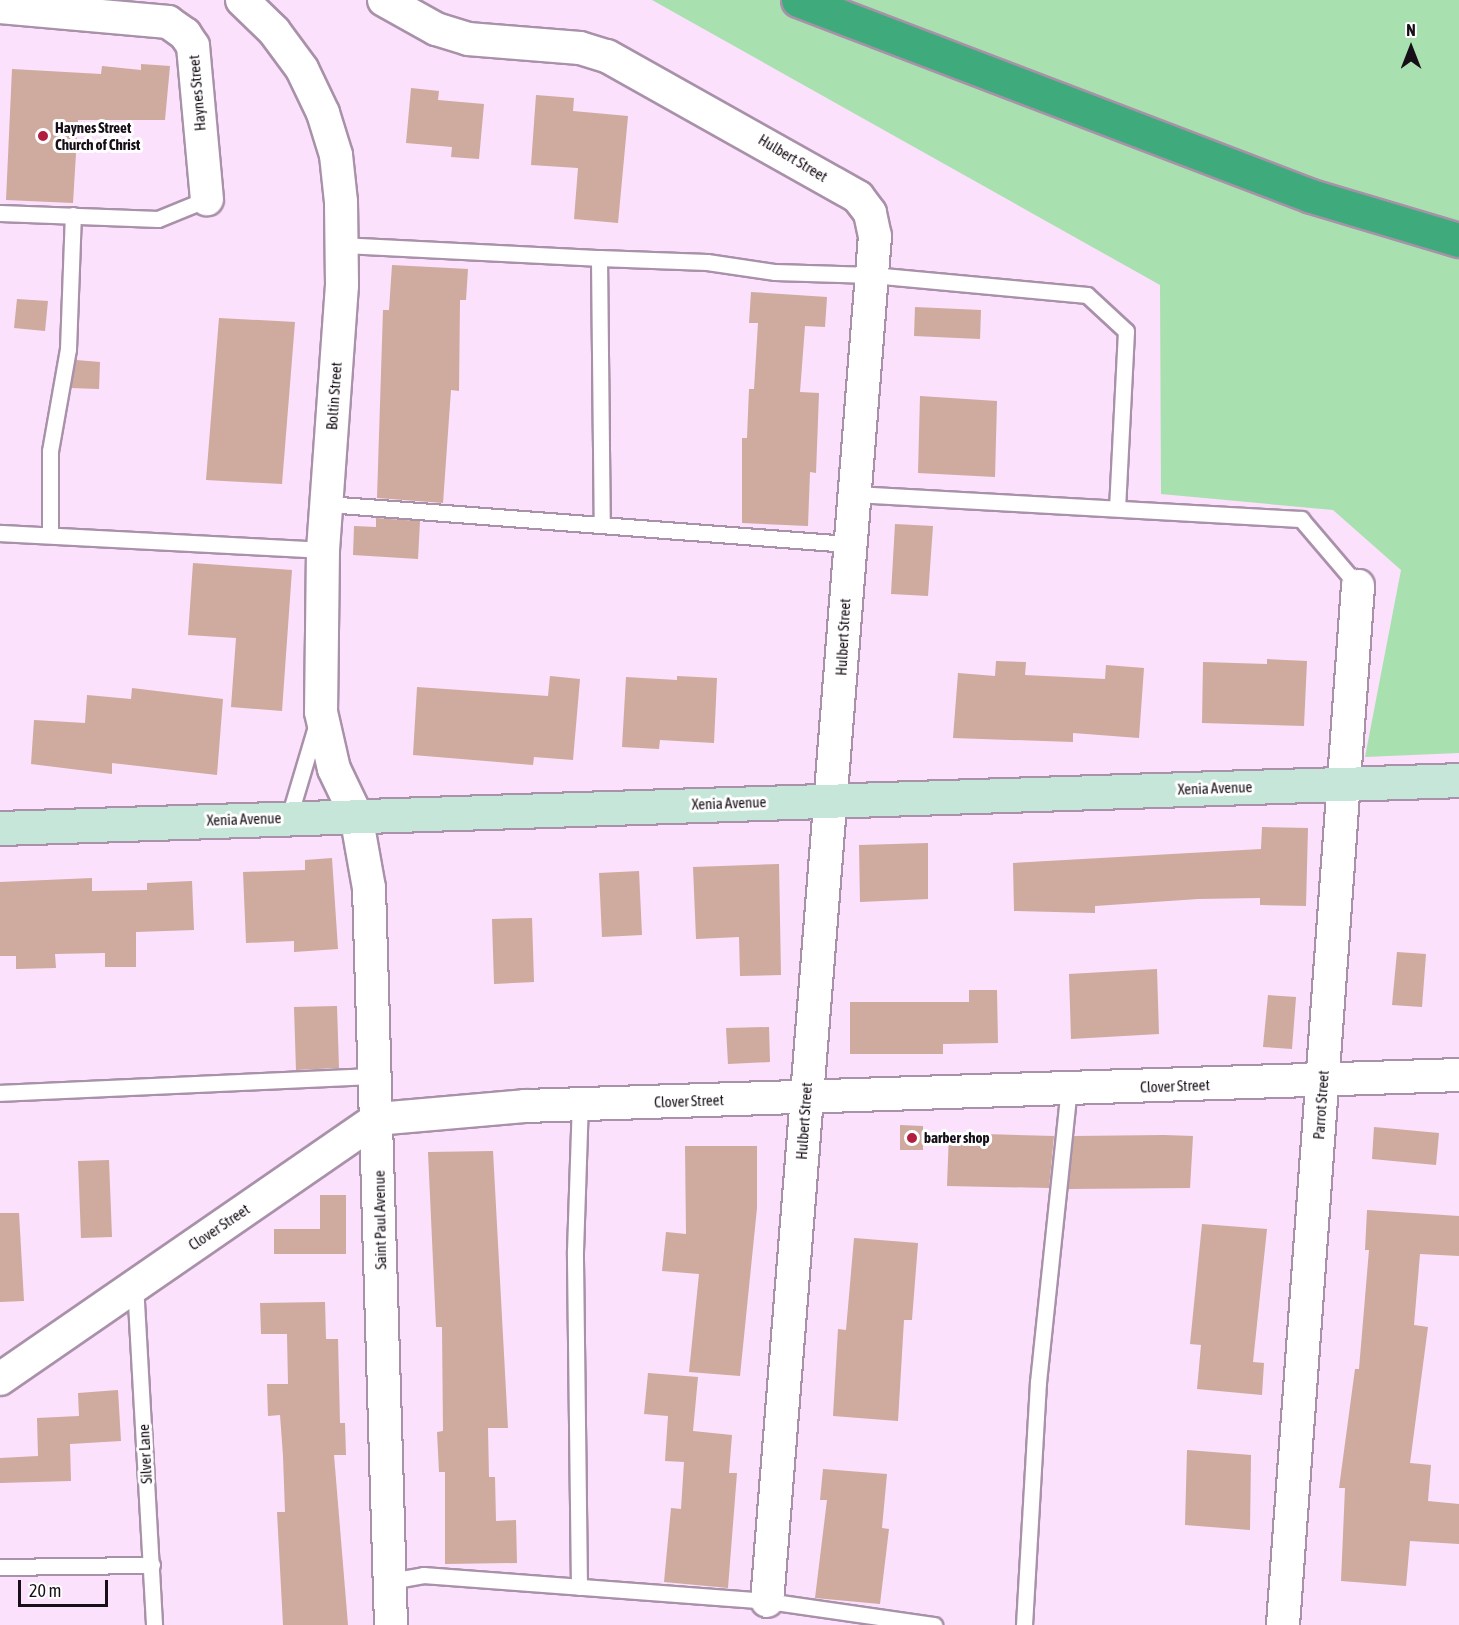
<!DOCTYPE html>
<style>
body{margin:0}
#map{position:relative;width:1459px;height:1625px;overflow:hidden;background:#fbe1fb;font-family:"Asap Condensed",sans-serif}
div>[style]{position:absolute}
.green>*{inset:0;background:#a8e0af}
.building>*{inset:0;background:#ceaa9f}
.roads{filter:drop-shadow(2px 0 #a991a9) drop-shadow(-2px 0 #a991a9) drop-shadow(0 2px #a991a9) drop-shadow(0 -2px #a991a9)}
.lane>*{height:15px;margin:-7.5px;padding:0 7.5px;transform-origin:7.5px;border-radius:7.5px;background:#fff}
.street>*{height:32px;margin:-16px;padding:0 16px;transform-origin:16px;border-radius:16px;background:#fff}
.secondary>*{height:33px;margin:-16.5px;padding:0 16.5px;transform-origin:16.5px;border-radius:16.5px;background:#c5e6d8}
.highway>*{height:33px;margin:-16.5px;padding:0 16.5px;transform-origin:16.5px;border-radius:16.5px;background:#3fab7c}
.dots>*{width:16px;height:16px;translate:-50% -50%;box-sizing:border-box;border:3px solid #fff;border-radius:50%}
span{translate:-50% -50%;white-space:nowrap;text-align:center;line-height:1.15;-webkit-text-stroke:6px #fff;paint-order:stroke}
.street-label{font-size:15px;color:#170f17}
.poi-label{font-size:15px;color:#170f17;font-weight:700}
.left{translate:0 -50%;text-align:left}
.north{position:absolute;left:1381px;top:18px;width:60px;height:60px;-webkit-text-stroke:4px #fff;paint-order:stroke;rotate:0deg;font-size:16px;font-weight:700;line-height:24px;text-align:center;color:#170f17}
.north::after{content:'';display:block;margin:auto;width:21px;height:27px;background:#170f17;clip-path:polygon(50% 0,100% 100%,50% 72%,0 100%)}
.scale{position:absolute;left:18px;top:1580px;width:90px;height:27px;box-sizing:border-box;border:3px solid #170f17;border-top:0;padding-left:8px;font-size:18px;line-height:21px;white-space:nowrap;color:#170f17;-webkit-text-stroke:4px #fff;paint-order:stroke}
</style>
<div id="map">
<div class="green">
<div style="clip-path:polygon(652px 0,1459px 0,1459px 753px,1365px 757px,1401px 570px,1333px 510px,1161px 494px,1160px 285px)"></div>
</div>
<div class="building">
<div style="clip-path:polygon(141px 64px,170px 66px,165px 120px,78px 120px,73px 203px,6px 200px,12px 69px,101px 74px,102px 66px,141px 70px)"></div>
<div style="clip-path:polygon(411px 88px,439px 91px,438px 100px,484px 104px,479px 159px,451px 157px,452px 147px,406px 143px)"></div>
<div style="clip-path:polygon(536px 95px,574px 98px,573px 111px,628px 116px,618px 223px,574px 219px,578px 168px,531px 165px)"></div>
<div style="clip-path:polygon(392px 265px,468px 269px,466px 300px,460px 300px,459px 391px,451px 390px,443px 503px,377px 498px,383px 310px,389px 310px)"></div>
<div style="clip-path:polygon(751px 292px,827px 297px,825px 327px,805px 326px,800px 392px,819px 393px,816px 473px,810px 472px,808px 526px,742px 523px,742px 438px,747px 438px,749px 389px,754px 389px,758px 323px,749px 323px)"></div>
<div style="clip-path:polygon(17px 299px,48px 301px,45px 331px,14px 328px)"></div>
<div style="clip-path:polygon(915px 307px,981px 310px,980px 339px,914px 336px)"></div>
<div style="clip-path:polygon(219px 318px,295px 322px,282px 484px,206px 480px)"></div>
<div style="clip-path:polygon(76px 360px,100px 362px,99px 389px,71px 388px)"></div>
<div style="clip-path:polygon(920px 396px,997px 401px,995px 477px,918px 473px)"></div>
<div style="clip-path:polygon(376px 518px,420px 521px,418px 559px,353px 555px,354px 526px,376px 527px)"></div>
<div style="clip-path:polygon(895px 524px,933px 526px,928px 596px,891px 594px)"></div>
<div style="clip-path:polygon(193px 563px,292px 570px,282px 711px,231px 707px,236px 638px,188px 635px)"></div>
<div style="clip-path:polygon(1267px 659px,1307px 661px,1304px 726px,1202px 723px,1203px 662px,1267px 664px)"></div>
<div style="clip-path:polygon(996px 661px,1026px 662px,1025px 675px,1105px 679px,1106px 665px,1144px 668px,1139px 738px,1073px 733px,1073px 742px,953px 738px,958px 673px,995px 676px)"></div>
<div style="clip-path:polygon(550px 676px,580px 679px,573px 760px,534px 757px,533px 765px,413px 755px,417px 687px,548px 696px)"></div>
<div style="clip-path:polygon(677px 676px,717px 678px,714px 743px,660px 740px,659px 749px,622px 747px,626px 677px,677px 680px)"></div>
<div style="clip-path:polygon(132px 688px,223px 699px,217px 775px,112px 763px,112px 774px,31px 764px,34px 720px,85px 723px,87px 695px,131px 699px)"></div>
<div style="clip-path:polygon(1262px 827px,1308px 828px,1306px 906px,1260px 905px,1260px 898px,1198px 899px,1095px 906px,1095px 913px,1014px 911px,1013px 863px,1261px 849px)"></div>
<div style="clip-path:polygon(928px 843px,928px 899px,860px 902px,859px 845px)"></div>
<div style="clip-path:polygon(332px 858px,338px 949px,294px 952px,294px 941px,246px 943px,243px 872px,305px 870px,305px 860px)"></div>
<div style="clip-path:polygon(779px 864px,781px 975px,740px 976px,739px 937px,696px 939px,693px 867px)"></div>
<div style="clip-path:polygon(639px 871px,642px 935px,602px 937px,599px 873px)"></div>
<div style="clip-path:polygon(92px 878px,92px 891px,147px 890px,147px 883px,192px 881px,194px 930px,136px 932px,136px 967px,105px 967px,105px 953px,55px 954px,56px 968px,16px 969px,16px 956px,0 956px,0 882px)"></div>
<div style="clip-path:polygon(532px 918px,534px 982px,494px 984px,492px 919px)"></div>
<div style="clip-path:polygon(1397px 952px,1426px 954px,1422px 1007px,1392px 1005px)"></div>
<div style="clip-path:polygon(1157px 969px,1159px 1034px,1071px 1039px,1069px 974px)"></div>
<div style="clip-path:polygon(969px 990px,997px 990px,998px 1043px,943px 1044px,943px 1054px,850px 1054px,850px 1002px,969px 1002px)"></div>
<div style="clip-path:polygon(1268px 995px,1296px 997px,1292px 1049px,1263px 1047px)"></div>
<div style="clip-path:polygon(337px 1006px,339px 1068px,296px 1070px,294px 1007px)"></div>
<div style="clip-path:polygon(769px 1027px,770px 1062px,728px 1064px,726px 1028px)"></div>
<div style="clip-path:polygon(900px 1125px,923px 1126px,923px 1150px,900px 1150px)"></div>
<div style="clip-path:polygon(1374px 1127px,1439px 1133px,1436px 1165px,1372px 1159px)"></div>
<div style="clip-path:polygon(949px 1133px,1054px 1136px,1049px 1188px,947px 1186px)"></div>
<div style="clip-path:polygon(1164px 1135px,1193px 1136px,1190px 1188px,1068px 1189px,1074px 1136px)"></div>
<div style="clip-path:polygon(685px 1146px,757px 1146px,757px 1208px,740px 1376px,689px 1372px,699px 1274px,662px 1271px,666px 1232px,686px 1234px)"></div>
<div style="clip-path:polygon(493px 1151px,508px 1428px,488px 1428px,489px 1477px,495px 1477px,496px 1521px,516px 1520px,517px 1563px,445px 1564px,445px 1472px,439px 1472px,437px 1432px,443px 1431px,442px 1327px,436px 1327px,428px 1152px)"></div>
<div style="clip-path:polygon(109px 1160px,112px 1237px,81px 1238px,78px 1161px)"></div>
<div style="clip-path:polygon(320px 1195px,346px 1195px,346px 1254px,274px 1254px,274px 1229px,320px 1229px)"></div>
<div style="clip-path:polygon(1367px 1210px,1459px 1216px,1459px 1256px,1420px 1254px,1414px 1325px,1428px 1327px,1410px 1463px,1431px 1465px,1428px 1501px,1459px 1504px,1459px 1544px,1410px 1541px,1406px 1586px,1341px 1581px,1345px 1488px,1339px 1488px,1355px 1369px,1359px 1369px,1369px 1250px,1365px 1250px)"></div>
<div style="clip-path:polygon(0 1213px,19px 1213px,24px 1301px,0 1302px)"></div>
<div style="clip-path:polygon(1202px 1224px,1267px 1229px,1253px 1362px,1264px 1363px,1262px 1395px,1197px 1389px,1201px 1345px,1190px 1344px)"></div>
<div style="clip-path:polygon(854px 1238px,918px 1243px,912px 1320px,904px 1320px,898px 1421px,833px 1416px,838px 1329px,846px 1330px)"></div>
<div style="clip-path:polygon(325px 1302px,326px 1339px,338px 1339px,340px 1423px,345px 1423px,346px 1455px,334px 1455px,348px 1625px,283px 1625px,277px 1512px,285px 1512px,283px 1456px,280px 1415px,268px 1416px,267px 1384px,288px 1384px,287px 1334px,261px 1334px,260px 1303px)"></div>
<div style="clip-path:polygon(648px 1373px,698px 1377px,693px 1431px,732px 1435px,729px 1473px,737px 1473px,728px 1588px,664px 1582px,671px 1508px,681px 1509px,684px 1462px,665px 1461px,668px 1416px,644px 1414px)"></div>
<div style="clip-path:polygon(118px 1390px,121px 1441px,70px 1444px,71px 1481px,0 1483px,0 1458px,38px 1456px,37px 1418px,79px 1416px,78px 1393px)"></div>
<div style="clip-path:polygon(1187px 1450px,1251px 1455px,1250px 1530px,1185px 1525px)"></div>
<div style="clip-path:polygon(823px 1469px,887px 1474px,882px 1528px,889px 1529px,880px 1604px,815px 1598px,827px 1500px,820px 1500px)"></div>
</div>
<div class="roads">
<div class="lane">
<div style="left:0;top:213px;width:158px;rotate:2.2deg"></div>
<div style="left:158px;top:219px;width:53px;rotate:-22.2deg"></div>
<div style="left:342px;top:245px;width:257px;rotate:2.9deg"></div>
<div style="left:599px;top:258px;width:267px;rotate:89.4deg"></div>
<div style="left:599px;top:258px;width:108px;rotate:2.1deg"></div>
<div style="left:707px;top:262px;width:69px;rotate:8.4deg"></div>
<div style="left:775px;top:272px;width:97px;rotate:1.8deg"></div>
<div style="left:872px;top:275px;width:216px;rotate:5.3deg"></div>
<div style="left:1087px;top:295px;width:53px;rotate:42.7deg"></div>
<div style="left:1126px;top:331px;width:177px;rotate:92.9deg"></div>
<div style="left:853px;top:494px;width:449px;rotate:3.2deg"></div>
<div style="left:1301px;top:519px;width:88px;rotate:49.6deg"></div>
<div style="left:327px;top:504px;width:523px;rotate:4.39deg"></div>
<div style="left:0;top:533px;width:323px;rotate:3deg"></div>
<div style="left:50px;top:535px;width:84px;rotate:-90deg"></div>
<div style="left:50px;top:451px;width:104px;rotate:-80deg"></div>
<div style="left:68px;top:349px;width:134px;rotate:-87.9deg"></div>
<div style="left:289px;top:817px;width:98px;rotate:-73.4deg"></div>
<div style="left:0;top:1093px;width:376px;rotate:-2.6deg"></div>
<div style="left:135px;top:1284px;width:342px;rotate:86.8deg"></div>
<div style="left:0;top:1567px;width:152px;rotate:-0.8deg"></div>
<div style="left:390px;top:1581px;width:34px;rotate:-10deg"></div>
<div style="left:423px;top:1575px;width:345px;rotate:4.3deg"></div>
<div style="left:767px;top:1601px;width:169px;rotate:8.2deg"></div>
<div style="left:579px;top:1587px;width:336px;rotate:-90.7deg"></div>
<div style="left:575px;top:1251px;width:147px;rotate:-88.1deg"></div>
<div style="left:1024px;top:1625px;width:243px;rotate:-86.7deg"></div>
<div style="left:1038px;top:1382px;width:295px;rotate:-84deg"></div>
</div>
<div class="street">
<div style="left:242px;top:0;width:45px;rotate:44.1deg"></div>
<div style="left:274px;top:31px;width:47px;rotate:53.6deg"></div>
<div style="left:302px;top:69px;width:49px;rotate:64.5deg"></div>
<div style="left:323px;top:113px;width:44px;rotate:72.8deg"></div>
<div style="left:336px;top:155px;width:47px;rotate:83.9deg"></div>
<div style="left:341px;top:202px;width:83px;rotate:89.3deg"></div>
<div style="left:342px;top:285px;width:266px;rotate:94.1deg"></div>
<div style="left:323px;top:550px;width:162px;rotate:90.7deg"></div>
<div style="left:321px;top:712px;width:58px;rotate:77.2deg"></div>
<div style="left:334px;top:769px;width:51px;rotate:64.4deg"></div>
<div style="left:356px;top:815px;width:74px;rotate:79.9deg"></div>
<div style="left:369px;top:888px;width:737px;rotate:88.29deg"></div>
<div style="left:384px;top:0;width:60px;rotate:29.1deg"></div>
<div style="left:436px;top:29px;width:34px;rotate:17deg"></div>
<div style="left:468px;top:39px;width:112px;rotate:4.6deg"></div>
<div style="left:580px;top:48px;width:28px;rotate:17deg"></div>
<div style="left:607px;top:56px;width:288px;rotate:29.3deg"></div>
<div style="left:858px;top:197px;width:20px;rotate:53deg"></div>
<div style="left:870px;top:213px;width:24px;rotate:78deg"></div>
<div style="left:875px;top:236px;width:1369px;rotate:94.52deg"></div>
<div style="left:0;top:7px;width:169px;rotate:5.1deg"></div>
<div style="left:168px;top:22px;width:21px;rotate:35deg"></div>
<div style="left:185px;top:34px;width:14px;rotate:56deg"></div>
<div style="left:193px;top:46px;width:154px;rotate:84.8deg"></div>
<div style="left:0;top:1379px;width:458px;rotate:-34.6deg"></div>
<div style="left:377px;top:1119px;width:149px;rotate:-5deg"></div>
<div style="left:525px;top:1106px;width:935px;rotate:-1.9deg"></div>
<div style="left:1283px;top:1625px;width:1042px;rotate:-85.87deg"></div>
</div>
<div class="secondary">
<div style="left:0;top:828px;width:1460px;rotate:-1.88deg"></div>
</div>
<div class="highway">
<div style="left:798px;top:0;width:549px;rotate:20.91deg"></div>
<div style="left:1311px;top:196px;width:154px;rotate:16.6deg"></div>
</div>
</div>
<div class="dots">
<div style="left:43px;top:136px;background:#b11e40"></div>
<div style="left:912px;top:1138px;background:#b11e40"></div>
</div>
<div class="street-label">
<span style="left:197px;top:93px;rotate:-95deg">Haynes Street</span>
<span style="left:793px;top:158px;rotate:31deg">Hulbert Street</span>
<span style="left:334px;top:396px;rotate:-86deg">Boltin Street</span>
<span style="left:843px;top:637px;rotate:-87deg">Hulbert Street</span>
<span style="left:1215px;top:788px;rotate:-2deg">Xenia Avenue</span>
<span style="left:729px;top:803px;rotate:-2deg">Xenia Avenue</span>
<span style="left:244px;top:819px;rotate:-2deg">Xenia Avenue</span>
<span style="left:1175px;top:1086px;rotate:-2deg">Clover Street</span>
<span style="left:689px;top:1101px;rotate:-2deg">Clover Street</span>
<span style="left:1321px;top:1105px;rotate:-86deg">Parrot Street</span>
<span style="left:804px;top:1121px;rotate:-86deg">Hulbert Street</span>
<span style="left:380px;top:1220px;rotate:-91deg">Saint Paul Avenue</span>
<span style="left:219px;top:1227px;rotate:-34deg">Clover Street</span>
<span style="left:145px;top:1454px;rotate:-93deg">Silver Lane</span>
</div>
<div class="poi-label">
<span class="left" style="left:55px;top:136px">Haynes Street<br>Church of Christ</span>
<span class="left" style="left:924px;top:1138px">barber shop</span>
</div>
<div class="north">N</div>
<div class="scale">20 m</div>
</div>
